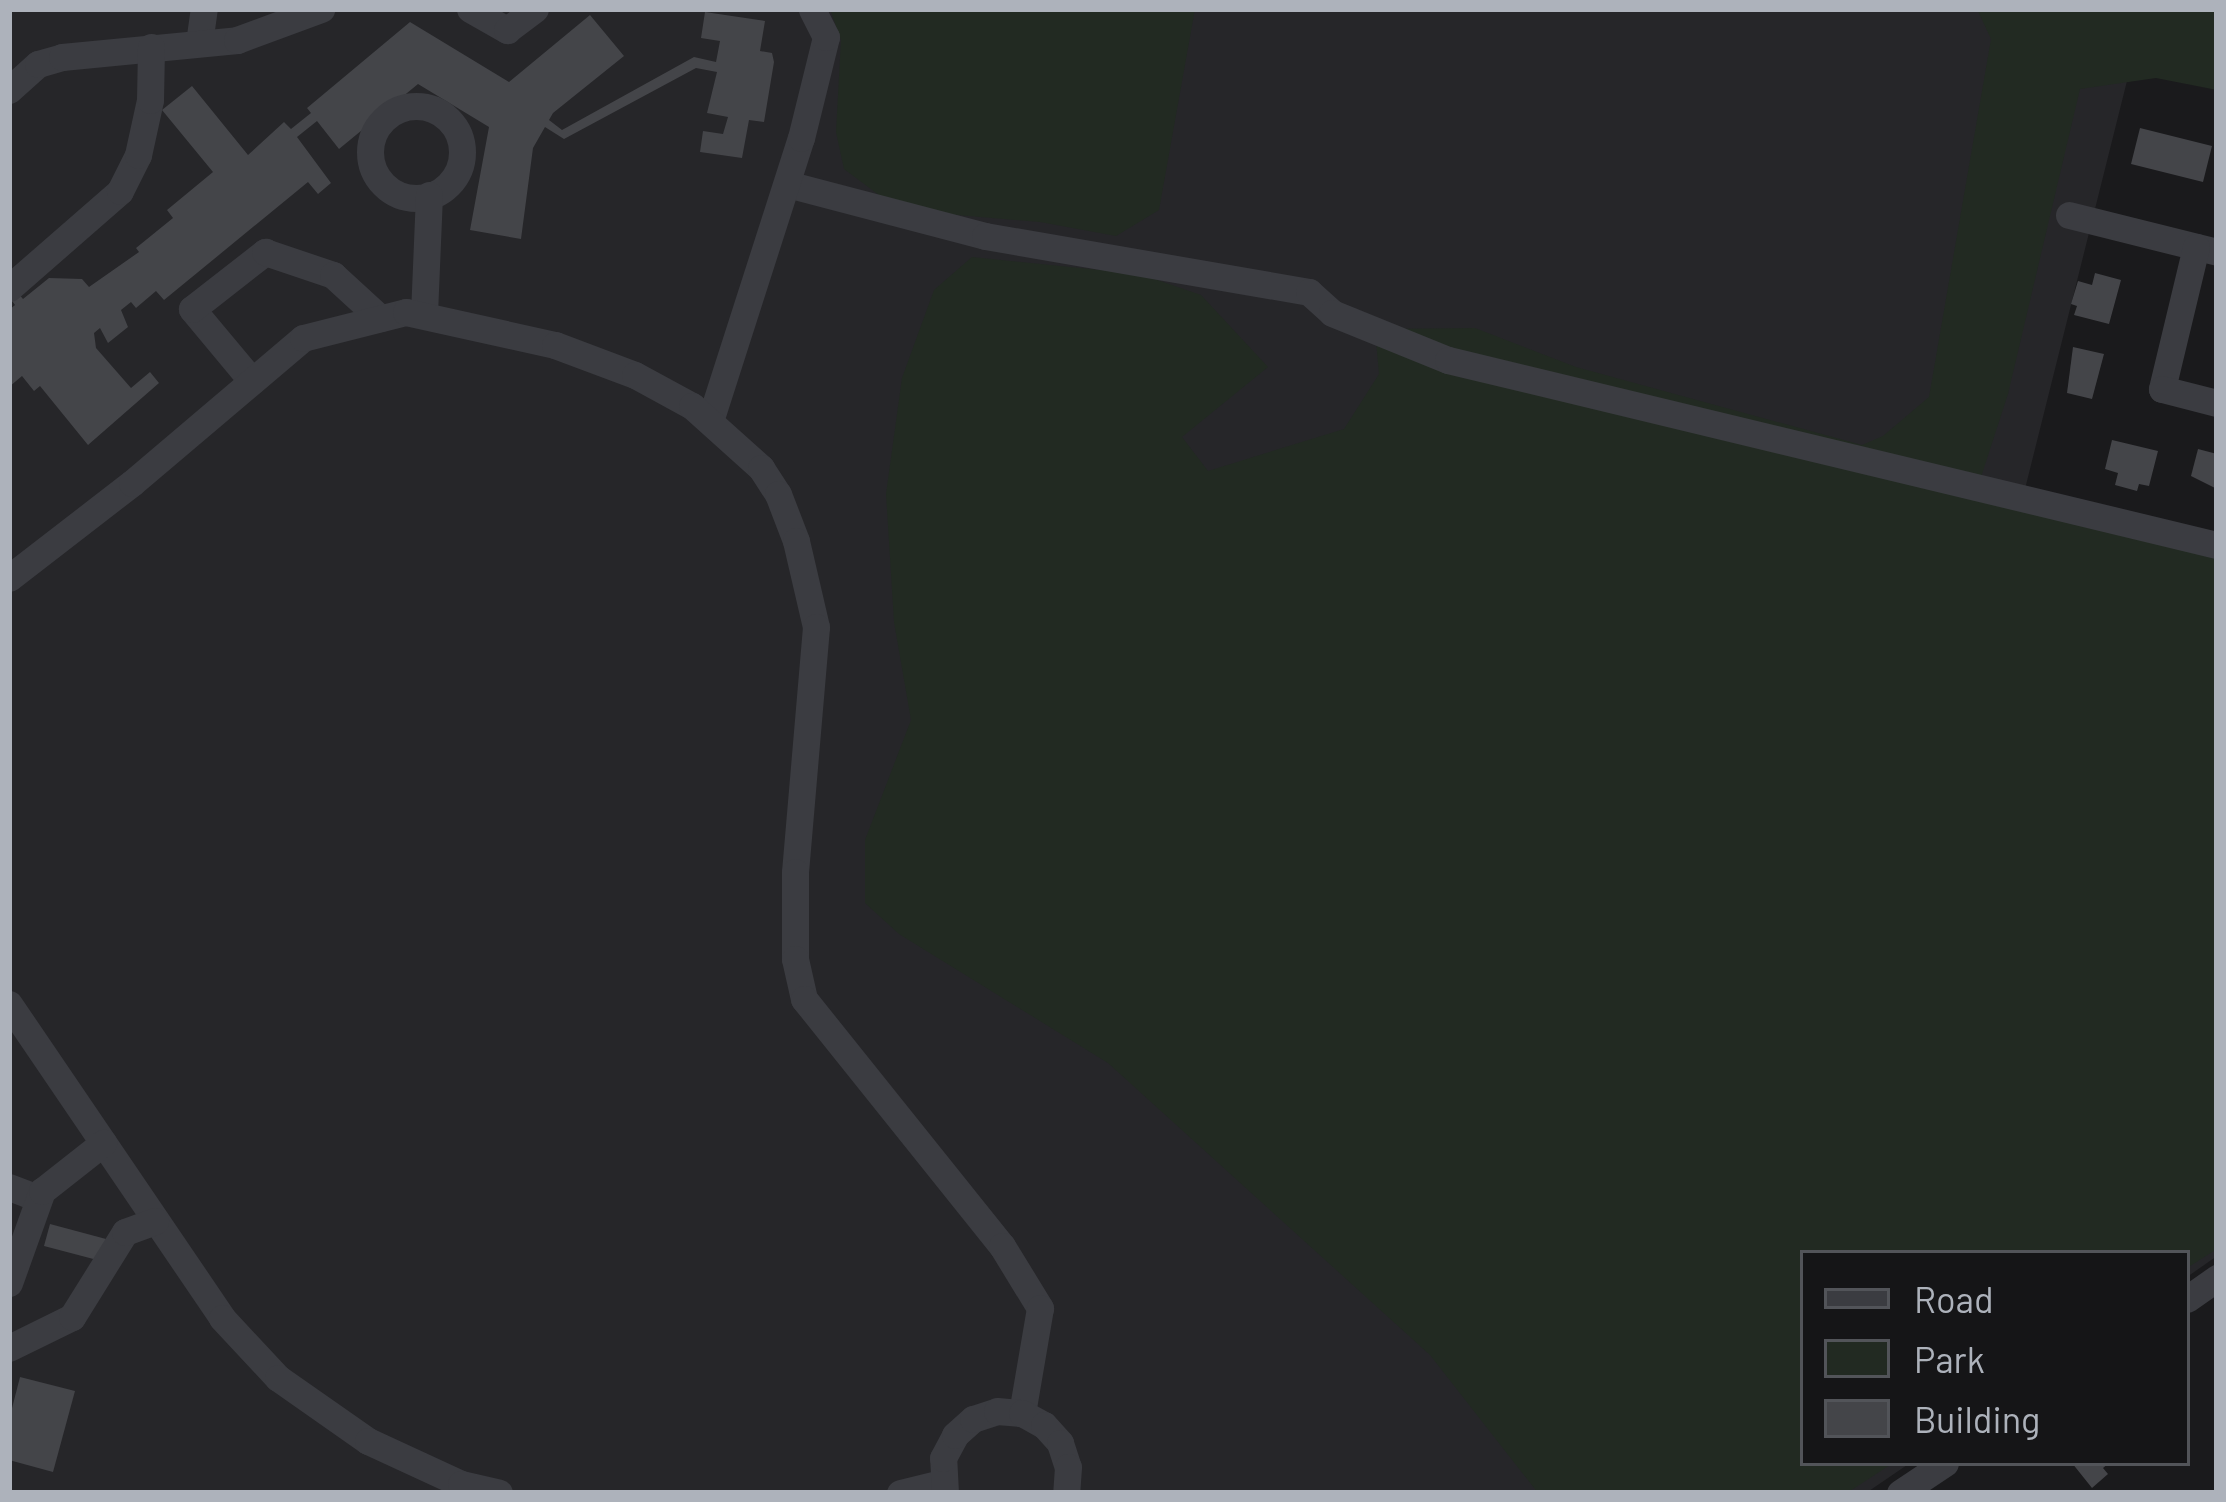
<!DOCTYPE html>
<style>
body{margin:0}
#map{position:relative;width:2226px;height:1502px;overflow:hidden;background:#1a1a1c;font-family:Barlow,sans-serif}
div>[style]{position:absolute}
.built>*{inset:0;background:#262629}
.green>*{inset:0;background:#222a22}
.building>*{inset:0;background:#444549}
.minor>*{height:27px;margin:-13.5px;padding:0 13.5px;transform-origin:13.5px;border-radius:13.5px;background:#3b3c41}
.minor>.ring{margin:-13.5px;padding:0;box-sizing:content-box;background:none;border:27px solid #3b3c41;border-radius:50%}
span{translate:-50% -50%;white-space:nowrap;text-align:center;line-height:1.15;-webkit-text-stroke:10px #151517;paint-order:stroke}
.frame{position:absolute;inset:0;border:12px solid #adb2bb;pointer-events:none}
.legend{position:absolute;left:1800px;top:1250px;width:390px;height:216px;box-sizing:border-box;background:#151517;border:3px solid #525459;margin:0;padding:15px 21px;list-style:none;font-size:36px;color:#adb2bb}
.legend li{display:flex;align-items:center;gap:24px;height:60px}
.legend b{width:60px;border:3px solid #525459}
</style>
<div id="map">
<div class="built">
<div style="clip-path:polygon(9px 9px,2145px 9px,2021px 505px,2217px 534px,2217px 1256px,2187px 1277px,2187px 1253px,1803px 1253px,1803px 1463px,1910px 1463px,1866px 1493px,9px 1493px)"></div>
</div>
<div class="green">
<div style="clip-path:polygon(830px 9px,1195px 9px,1159px 210px,1116px 236px,1040px 222px,899px 210px,844px 169px,836px 132px,841px 40px)"></div>
<div style="clip-path:polygon(1977px 9px,2217px 9px,2217px 90px,2156px 78px,2080px 89px,2008px 394px,1981px 477px,2217px 556px,2217px 1249px,2187px 1268px,2187px 1253px,1803px 1253px,1803px 1463px,1893px 1463px,1847px 1493px,1538px 1493px,1430px 1355px,1108px 1063px,899px 934px,865px 903px,865px 840px,911px 720px,894px 622px,886px 494px,902px 378px,934px 290px,972px 257px,1140px 274px,1201px 295px,1268px 367px,1182px 437px,1208px 471px,1344px 429px,1379px 374px,1375px 329px,1475px 328px,1576px 367px,1862px 445px,1883px 436px,1929px 397px,1991px 39px)"></div>
</div>
<div class="building">
<div style="clip-path:polygon(705px 12px,765px 21px,760px 51px,772px 53px,774px 62px,764px 122px,749px 120px,742px 158px,700px 152px,703px 131px,723px 134px,728px 117px,707px 113px,717px 72px,696px 68px,564px 139px,545px 127px,533px 148px,521px 239px,470px 230px,489px 127px,418px 84px,339px 149px,317px 121px,297px 137px,331px 183px,318px 194px,308px 182px,164px 300px,156px 291px,136px 308px,131px 302px,121px 310px,128px 327px,108px 343px,100px 328px,94px 333px,96px 348px,131px 388px,150px 372px,159px 383px,88px 445px,40px 386px,34px 391px,22px 376px,9px 387px,9px 310px,15px 305px,10px 298px,17px 292px,23px 299px,49px 278px,82px 279px,89px 287px,139px 252px,136px 248px,173px 218px,167px 210px,213px 172px,162px 110px,192px 86px,248px 155px,284px 122px,291px 129px,311px 113px,307px 108px,410px 22px,509px 82px,590px 15px,624px 56px,553px 113px,549px 120px,562px 130px,694px 57px,716px 62px,720px 41px,701px 38px)"></div>
<div style="clip-path:polygon(2140px 128px,2212px 146px,2203px 182px,2131px 164px)"></div>
<div style="clip-path:polygon(2095px 273px,2121px 280px,2109px 324px,2074px 315px,2077px 306px,2071px 304px,2078px 281px,2092px 285px)"></div>
<div style="clip-path:polygon(2073px 347px,2104px 354px,2092px 399px,2067px 393px)"></div>
<div style="clip-path:polygon(2112px 440px,2158px 451px,2149px 486px,2139px 484px,2137px 491px,2115px 485px,2118px 473px,2105px 469px)"></div>
<div style="clip-path:polygon(2198px 449px,2217px 454px,2217px 489px,2191px 476px)"></div>
<div style="clip-path:polygon(50px 1224px,106px 1239px,101px 1261px,44px 1246px)"></div>
<div style="clip-path:polygon(20px 1377px,75px 1391px,53px 1472px,9px 1460px,9px 1420px)"></div>
<div style="clip-path:polygon(2072px 1463px,2109px 1463px,2103px 1468px,2108px 1474px,2092px 1488px)"></div>
</div>
<div class="minor">
<div style="left:470px;top:9px;width:43px;rotate:29.6deg"></div>
<div style="left:507px;top:30px;width:35px;rotate:-37deg"></div>
<div style="left:199px;top:43px;width:34px;rotate:-82deg"></div>
<div style="left:9px;top:90px;width:39px;rotate:-42deg"></div>
<div style="left:38px;top:64px;width:25px;rotate:-16deg"></div>
<div style="left:62px;top:57px;width:176px;rotate:-5.5deg"></div>
<div style="left:237px;top:40px;width:90px;rotate:-20.3deg"></div>
<div class="ring" style="left:370px;top:106px;width:65px;height:65px"></div>
<div style="left:787px;top:184px;width:205px;rotate:14.7deg"></div>
<div style="left:985px;top:236px;width:329px;rotate:9.8deg"></div>
<div style="left:1309px;top:292px;width:31px;rotate:42deg"></div>
<div style="left:1332px;top:313px;width:125px;rotate:22.1deg"></div>
<div style="left:1448px;top:360px;width:791px;rotate:13.53deg"></div>
<div style="left:2069px;top:215px;width:153px;rotate:14deg"></div>
<div style="left:2196px;top:247px;width:146px;rotate:103.5deg"></div>
<div style="left:2162px;top:389px;width:57px;rotate:14.3deg"></div>
<div style="left:9px;top:288px;width:147px;rotate:-41.1deg"></div>
<div style="left:120px;top:191px;width:40px;rotate:-63.4deg"></div>
<div style="left:138px;top:155px;width:56px;rotate:-77.7deg"></div>
<div style="left:150px;top:100px;width:53px;rotate:-88.9deg"></div>
<div style="left:424px;top:314px;width:119px;rotate:-87.6deg"></div>
<div style="left:252px;top:381px;width:94px;rotate:-129.8deg"></div>
<div style="left:192px;top:309px;width:93px;rotate:-38deg"></div>
<div style="left:265px;top:252px;width:72px;rotate:18.7deg"></div>
<div style="left:333px;top:275px;width:64px;rotate:42.5deg"></div>
<div style="left:710px;top:421px;width:297px;rotate:-72.2deg"></div>
<div style="left:801px;top:138px;width:104px;rotate:-76.1deg"></div>
<div style="left:826px;top:37px;width:31px;rotate:-117deg"></div>
<div style="left:9px;top:578px;width:155px;rotate:-37.7deg"></div>
<div style="left:132px;top:483px;width:224px;rotate:-40.3deg"></div>
<div style="left:303px;top:338px;width:106px;rotate:-14.2deg"></div>
<div style="left:406px;top:312px;width:153px;rotate:12.5deg"></div>
<div style="left:555px;top:345px;width:85px;rotate:20.6deg"></div>
<div style="left:635px;top:375px;width:65px;rotate:28.5deg"></div>
<div style="left:692px;top:406px;width:93px;rotate:41.9deg"></div>
<div style="left:761px;top:468px;width:31px;rotate:57deg"></div>
<div style="left:778px;top:494px;width:50px;rotate:69deg"></div>
<div style="left:796px;top:541px;width:88px;rotate:76.9deg"></div>
<div style="left:816px;top:627px;width:246px;rotate:94.9deg"></div>
<div style="left:795px;top:872px;width:87px;rotate:90deg"></div>
<div style="left:795px;top:959px;width:41px;rotate:77.3deg"></div>
<div style="left:804px;top:999px;width:317px;rotate:51.3deg"></div>
<div style="left:1002px;top:1246px;width:73px;rotate:58.5deg"></div>
<div style="left:1040px;top:1308px;width:107px;rotate:99.7deg"></div>
<div style="left:9px;top:1004px;width:379px;rotate:55.8deg"></div>
<div style="left:222px;top:1318px;width:82px;rotate:47deg"></div>
<div style="left:278px;top:1378px;width:110px;rotate:35deg"></div>
<div style="left:368px;top:1441px;width:102px;rotate:24.8deg"></div>
<div style="left:461px;top:1484px;width:39px;rotate:13deg"></div>
<div style="left:9px;top:1187px;width:31px;rotate:21deg"></div>
<div style="left:9px;top:1283px;width:98px;rotate:-70.3deg"></div>
<div style="left:42px;top:1191px;width:78px;rotate:-38.2deg"></div>
<div style="left:2187px;top:1299px;width:37px;rotate:-35deg"></div>
<div style="left:9px;top:1348px;width:70px;rotate:-26.2deg"></div>
<div style="left:72px;top:1317px;width:100px;rotate:-58.1deg"></div>
<div style="left:125px;top:1232px;width:32px;rotate:-20deg"></div>
<div style="left:900px;top:1493px;width:42px;rotate:-13.7deg"></div>
<div style="left:945px;top:1493px;width:35px;rotate:-93deg"></div>
<div style="left:943px;top:1458px;width:26px;rotate:-62deg"></div>
<div style="left:955px;top:1435px;width:24px;rotate:-42deg"></div>
<div style="left:973px;top:1419px;width:25px;rotate:-18deg"></div>
<div style="left:997px;top:1411px;width:25px;rotate:5deg"></div>
<div style="left:1022px;top:1413px;width:25px;rotate:29deg"></div>
<div style="left:1044px;top:1425px;width:24px;rotate:48deg"></div>
<div style="left:1060px;top:1443px;width:25px;rotate:72deg"></div>
<div style="left:1068px;top:1467px;width:26px;rotate:94deg"></div>
<div style="left:1900px;top:1493px;width:54px;rotate:-33.7deg"></div>
</div>
<div class="frame"></div>
<ul class="legend">
<li><b style="height:15px;background:#3b3c41"></b>Road</li>
<li><b style="height:33px;background:#222a22"></b>Park</li>
<li><b style="height:33px;background:#444549"></b>Building</li>
</ul>
</div>
